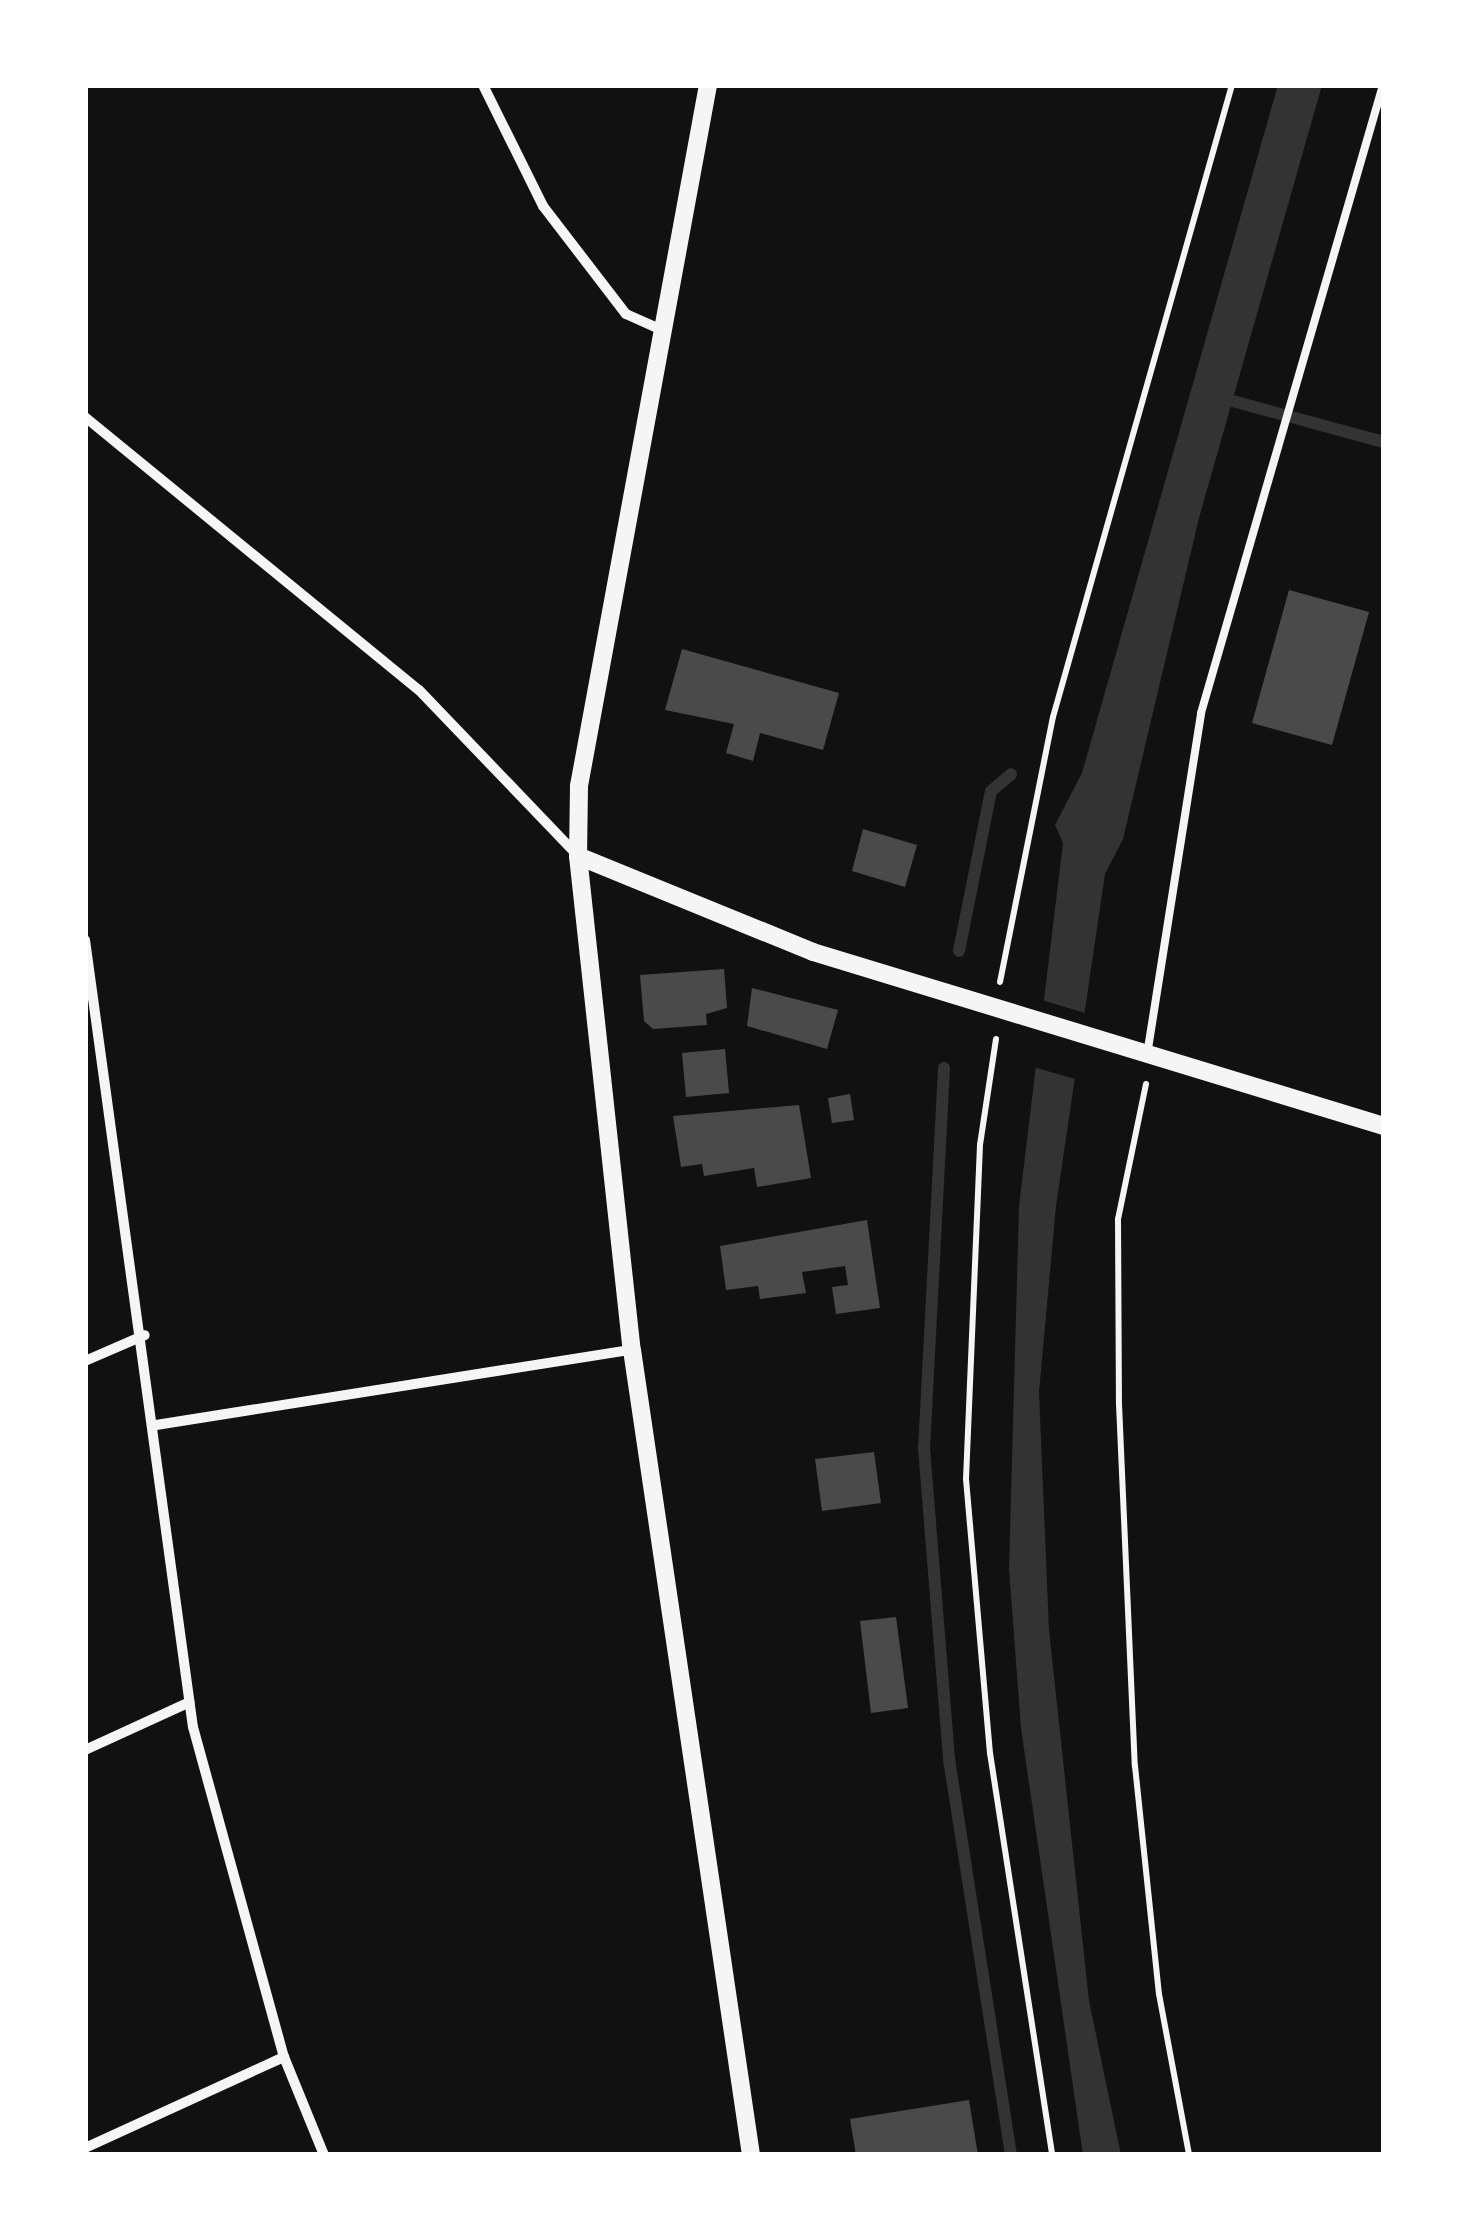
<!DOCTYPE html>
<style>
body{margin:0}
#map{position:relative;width:1469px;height:2240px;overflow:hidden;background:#111;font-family:"Nunito Sans",sans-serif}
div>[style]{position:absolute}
.water>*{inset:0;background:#333}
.pier>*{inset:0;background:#111}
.stream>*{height:12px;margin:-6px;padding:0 6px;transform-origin:6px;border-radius:6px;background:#333}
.building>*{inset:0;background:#4a4a4a}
.path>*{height:6px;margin:-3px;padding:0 3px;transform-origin:3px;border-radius:3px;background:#f5f5f5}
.service>*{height:8px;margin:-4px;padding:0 4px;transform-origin:4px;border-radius:4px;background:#f5f5f5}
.minor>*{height:10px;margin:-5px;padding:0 5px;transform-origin:5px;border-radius:5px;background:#f5f5f5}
.tertiary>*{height:18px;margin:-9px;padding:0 9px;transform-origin:9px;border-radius:9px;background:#f5f5f5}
span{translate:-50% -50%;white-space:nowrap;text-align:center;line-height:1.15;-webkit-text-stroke:8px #fff;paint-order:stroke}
.frame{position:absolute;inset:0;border:88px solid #fff;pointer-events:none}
</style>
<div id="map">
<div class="water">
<div style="clip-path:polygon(1278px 85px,1322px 85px,1199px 518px,1123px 839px,1105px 874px,1056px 1206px,1039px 1392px,1049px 1630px,1089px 2001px,1121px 2155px,1083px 2155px,1021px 1728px,1009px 1569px,1019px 1206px,1063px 843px,1055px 825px,1082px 773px)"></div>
</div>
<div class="pier">
<div style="clip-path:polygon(1035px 998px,1085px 1013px,1075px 1079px,1030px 1066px)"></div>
</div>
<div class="stream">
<div style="left:1218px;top:397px;width:172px;rotate:15.2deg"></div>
<div style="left:959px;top:951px;width:163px;rotate:-78.7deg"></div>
<div style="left:991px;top:791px;width:26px;rotate:-40deg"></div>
<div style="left:944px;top:1068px;width:381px;rotate:93deg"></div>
<div style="left:924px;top:1448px;width:312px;rotate:85.4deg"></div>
<div style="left:949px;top:1759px;width:401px;rotate:81.1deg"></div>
</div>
<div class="building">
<div style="clip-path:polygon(1289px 590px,1369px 612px,1332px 745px,1252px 723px)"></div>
<div style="clip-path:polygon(682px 649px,839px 693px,823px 750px,760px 733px,753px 761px,726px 753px,734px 724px,665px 710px)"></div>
<div style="clip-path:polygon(863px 829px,917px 845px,905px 887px,852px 871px)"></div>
<div style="clip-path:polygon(724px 969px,727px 1008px,706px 1014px,707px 1025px,653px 1029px,644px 1021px,640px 975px)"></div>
<div style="clip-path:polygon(752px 988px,838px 1010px,827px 1049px,747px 1026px)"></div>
<div style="clip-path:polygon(725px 1049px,729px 1093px,686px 1097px,682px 1053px)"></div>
<div style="clip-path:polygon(850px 1094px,854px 1120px,832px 1123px,828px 1098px)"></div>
<div style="clip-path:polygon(799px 1105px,811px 1178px,757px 1187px,754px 1168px,704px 1176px,702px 1164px,681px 1167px,673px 1116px)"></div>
<div style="clip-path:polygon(867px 1220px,880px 1308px,836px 1314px,832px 1287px,848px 1285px,845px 1266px,802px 1272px,806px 1293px,760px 1299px,758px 1286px,726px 1290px,720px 1246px)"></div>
<div style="clip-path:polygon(874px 1452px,881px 1503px,822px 1511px,815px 1459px)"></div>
<div style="clip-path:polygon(896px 1617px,908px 1708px,871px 1713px,860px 1621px)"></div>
<div style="clip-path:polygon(969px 2100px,978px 2155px,856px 2155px,850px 2119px)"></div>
</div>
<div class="path">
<div style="left:1000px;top:982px;width:270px;rotate:-78.7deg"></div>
<div style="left:1053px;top:717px;width:657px;rotate:-74.19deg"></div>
<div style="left:996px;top:1039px;width:107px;rotate:98.6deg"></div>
<div style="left:980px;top:1145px;width:334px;rotate:92.4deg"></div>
<div style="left:966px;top:1479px;width:275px;rotate:85deg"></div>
<div style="left:990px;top:1753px;width:407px;rotate:81.2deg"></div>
<div style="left:1146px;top:1084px;width:138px;rotate:101.7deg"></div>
<div style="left:1118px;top:1219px;width:185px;rotate:89.7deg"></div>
<div style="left:1119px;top:1404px;width:362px;rotate:87.5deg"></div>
<div style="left:1135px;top:1766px;width:229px;rotate:84deg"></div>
<div style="left:1159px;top:1994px;width:164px;rotate:79.4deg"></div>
</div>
<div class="service">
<div style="left:1147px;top:1055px;width:346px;rotate:-81deg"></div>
<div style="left:1201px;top:713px;width:654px;rotate:-73.84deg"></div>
</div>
<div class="minor">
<div style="left:483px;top:85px;width:135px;rotate:63.6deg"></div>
<div style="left:543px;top:206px;width:136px;rotate:52.5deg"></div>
<div style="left:626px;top:314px;width:39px;rotate:24deg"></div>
<div style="left:85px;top:417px;width:431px;rotate:39.3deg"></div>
<div style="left:419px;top:690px;width:227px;rotate:46.2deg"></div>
<div style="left:85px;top:940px;width:794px;rotate:82.19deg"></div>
<div style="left:193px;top:1727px;width:342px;rotate:74.6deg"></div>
<div style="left:284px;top:2057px;width:106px;rotate:67.8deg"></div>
<div style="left:85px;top:1361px;width:65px;rotate:-23.4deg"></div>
<div style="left:156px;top:1425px;width:482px;rotate:-9deg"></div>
<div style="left:85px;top:1750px;width:115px;rotate:-24.6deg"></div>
<div style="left:85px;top:2148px;width:219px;rotate:-24.6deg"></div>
</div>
<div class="tertiary">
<div style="left:708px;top:85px;width:713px;rotate:100.43deg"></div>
<div style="left:579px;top:786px;width:70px;rotate:90.8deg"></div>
<div style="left:578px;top:856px;width:497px;rotate:83.8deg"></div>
<div style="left:632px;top:1350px;width:814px;rotate:81.59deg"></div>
<div style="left:578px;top:856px;width:254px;rotate:22.2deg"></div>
<div style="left:813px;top:952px;width:597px;rotate:16.95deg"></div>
</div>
<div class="frame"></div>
</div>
